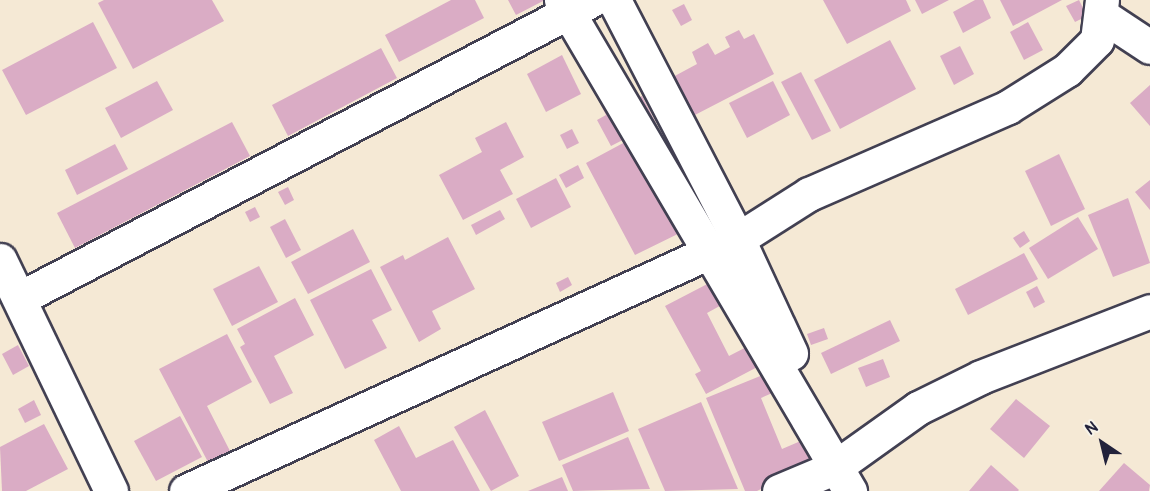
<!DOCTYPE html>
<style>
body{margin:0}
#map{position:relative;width:1150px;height:491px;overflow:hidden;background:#f5e9d5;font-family:Pangolin,sans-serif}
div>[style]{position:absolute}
.building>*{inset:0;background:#daacc5}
.roads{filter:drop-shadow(2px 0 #424052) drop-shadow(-2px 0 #424052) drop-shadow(0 2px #424052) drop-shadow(0 -2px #424052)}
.minor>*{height:33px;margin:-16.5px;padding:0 16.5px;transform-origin:16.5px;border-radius:16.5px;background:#fff}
span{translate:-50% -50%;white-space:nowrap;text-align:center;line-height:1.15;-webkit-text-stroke:4.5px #f7f3e8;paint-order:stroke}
.north{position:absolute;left:1072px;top:413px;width:60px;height:60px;-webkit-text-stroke:4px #f7f3e8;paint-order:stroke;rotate:325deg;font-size:16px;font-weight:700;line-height:24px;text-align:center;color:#22223b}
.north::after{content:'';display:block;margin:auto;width:21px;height:27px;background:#22223b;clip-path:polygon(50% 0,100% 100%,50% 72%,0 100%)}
</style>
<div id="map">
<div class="building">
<div style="clip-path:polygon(104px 0,212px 0,224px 21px,133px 69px,98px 3px)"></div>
<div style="clip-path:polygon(451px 0,475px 0,484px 18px,399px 62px,385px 35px)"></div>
<div style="clip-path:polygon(508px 0,545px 0,516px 15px)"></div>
<div style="clip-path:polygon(823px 0,906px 0,911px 11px,847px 44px)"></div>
<div style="clip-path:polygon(915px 0,949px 0,922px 14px)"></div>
<div style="clip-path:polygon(975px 0,983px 0,991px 18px,963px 33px,953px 12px)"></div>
<div style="clip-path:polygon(1000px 0,1062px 0,1013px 26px)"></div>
<div style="clip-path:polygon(1079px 0,1087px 16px,1075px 22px,1066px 6px)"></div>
<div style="clip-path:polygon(684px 4px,692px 20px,681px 26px,672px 10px)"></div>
<div style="clip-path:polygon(93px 22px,117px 68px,26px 115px,2px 70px)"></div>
<div style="clip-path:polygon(1028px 22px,1043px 50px,1024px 60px,1010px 32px)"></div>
<div style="clip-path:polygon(739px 30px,744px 39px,754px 34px,774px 74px,691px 117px,671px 78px,697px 64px,692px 52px,708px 43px,715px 55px,730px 47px,725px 37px)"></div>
<div style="clip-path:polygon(890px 40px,916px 89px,840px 129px,814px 80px)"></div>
<div style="clip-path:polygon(960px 46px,974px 74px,954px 85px,940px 56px)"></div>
<div style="clip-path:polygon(381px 48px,397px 78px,288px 136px,272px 105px)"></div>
<div style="clip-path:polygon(562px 55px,581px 94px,546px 112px,527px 74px)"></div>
<div style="clip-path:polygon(609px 69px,628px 103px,642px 96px,656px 123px,611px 146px,597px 120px,606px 115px,588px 80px)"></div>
<div style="clip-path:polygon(801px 72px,831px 131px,812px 140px,781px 82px)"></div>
<div style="clip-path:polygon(157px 81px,173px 110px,121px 138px,105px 108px)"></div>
<div style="clip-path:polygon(773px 81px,790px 115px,747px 138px,729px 103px)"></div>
<div style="clip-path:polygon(1150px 85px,1150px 126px,1130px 103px)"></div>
<div style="clip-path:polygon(232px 122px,250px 156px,75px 248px,57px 213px)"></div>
<div style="clip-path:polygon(506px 122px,524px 157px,500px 170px,513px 194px,463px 220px,439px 175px,482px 152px,475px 138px)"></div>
<div style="clip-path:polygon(572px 129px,579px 143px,567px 149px,560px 135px)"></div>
<div style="clip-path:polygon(627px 141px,669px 221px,684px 213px,692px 227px,635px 255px,586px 163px)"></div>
<div style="clip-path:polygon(115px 144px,128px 169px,77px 195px,65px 170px)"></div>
<div style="clip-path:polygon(1059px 154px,1085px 209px,1051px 226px,1025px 171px)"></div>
<div style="clip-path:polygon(578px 165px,584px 178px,566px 188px,559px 175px)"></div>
<div style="clip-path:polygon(556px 178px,571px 207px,531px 228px,516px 199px)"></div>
<div style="clip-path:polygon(1150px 180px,1150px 210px,1135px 192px)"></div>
<div style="clip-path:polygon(288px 187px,294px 200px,285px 205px,278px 192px)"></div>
<div style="clip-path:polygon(1128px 198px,1150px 263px,1113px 277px,1088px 215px)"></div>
<div style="clip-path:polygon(255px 207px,260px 217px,250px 222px,245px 212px)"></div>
<div style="clip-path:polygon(500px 210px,505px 219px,476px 235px,471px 225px)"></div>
<div style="clip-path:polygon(1078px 217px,1098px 249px,1048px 279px,1029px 248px)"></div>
<div style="clip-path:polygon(285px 219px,301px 250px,286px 258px,270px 227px)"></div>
<div style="clip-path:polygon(353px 229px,370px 262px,308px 294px,291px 262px)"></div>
<div style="clip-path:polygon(1024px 231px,1030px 241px,1020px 248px,1013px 238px)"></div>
<div style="clip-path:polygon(448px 237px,475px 289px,432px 311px,441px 329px,419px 342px,380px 267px,403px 255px,405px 260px)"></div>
<div style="clip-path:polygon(1024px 253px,1038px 279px,968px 315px,955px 289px)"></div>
<div style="clip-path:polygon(259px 266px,278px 302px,232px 326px,213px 289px)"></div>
<div style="clip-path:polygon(371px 269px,392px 310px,372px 320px,387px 348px,345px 369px,310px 300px)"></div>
<div style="clip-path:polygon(568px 277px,572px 285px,560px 292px,556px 283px)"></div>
<div style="clip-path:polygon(715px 280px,727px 302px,707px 313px,729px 356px,774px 333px,784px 353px,706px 394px,695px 374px,701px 371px,665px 306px)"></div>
<div style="clip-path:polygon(1037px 286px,1045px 302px,1034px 308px,1026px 292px)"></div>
<div style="clip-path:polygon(295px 298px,314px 335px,274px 356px,293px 393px,270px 404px,240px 347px,245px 344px,237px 329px)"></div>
<div style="clip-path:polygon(890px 320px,900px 341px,831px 374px,821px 353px)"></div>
<div style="clip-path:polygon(824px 328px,828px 339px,811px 345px,807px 334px)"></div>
<div style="clip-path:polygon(227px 334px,252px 382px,207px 406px,230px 451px,208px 462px,159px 369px)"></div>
<div style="clip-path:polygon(18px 345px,29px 366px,13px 375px,2px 354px)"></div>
<div style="clip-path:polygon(883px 359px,890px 377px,866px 387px,858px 368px)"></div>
<div style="clip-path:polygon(780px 368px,788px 386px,761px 398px,782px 449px,810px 437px,820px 460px,757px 491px,745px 491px,706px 398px)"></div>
<div style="clip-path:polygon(613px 392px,629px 431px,559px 461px,542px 422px)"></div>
<div style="clip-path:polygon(1016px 399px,1050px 426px,1024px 458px,990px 429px)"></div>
<div style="clip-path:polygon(34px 400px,41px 415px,25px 423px,18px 409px)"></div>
<div style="clip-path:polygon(701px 402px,738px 489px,665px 491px,638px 429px)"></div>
<div style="clip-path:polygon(485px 410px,519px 476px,491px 491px,454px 427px)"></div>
<div style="clip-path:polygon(180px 416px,202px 457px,156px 481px,134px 441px)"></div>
<div style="clip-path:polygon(44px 424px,68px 469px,26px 491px,2px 491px,0 447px)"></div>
<div style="clip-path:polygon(399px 426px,416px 458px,453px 440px,480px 491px,401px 491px,374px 440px)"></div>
<div style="clip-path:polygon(628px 437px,650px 489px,573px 491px,562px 465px)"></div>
<div style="clip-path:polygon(1124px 463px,1150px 485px,1149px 491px,1099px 491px)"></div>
<div style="clip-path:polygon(991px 465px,1019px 490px,1018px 491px,969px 491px)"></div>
<div style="clip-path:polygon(562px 477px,568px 491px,528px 491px)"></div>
</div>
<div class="roads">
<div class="minor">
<div style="left:561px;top:0;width:570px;rotate:59.52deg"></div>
<div style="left:614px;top:0;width:269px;rotate:62.6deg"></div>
<div style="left:738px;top:239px;width:126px;rotate:65.1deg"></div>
<div style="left:1103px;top:16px;width:56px;rotate:33.4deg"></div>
<div style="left:0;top:260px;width:256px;rotate:64.3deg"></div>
<div style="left:20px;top:298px;width:645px;rotate:-27.52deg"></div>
<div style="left:186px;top:491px;width:607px;rotate:-24.54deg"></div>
<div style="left:738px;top:239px;width:84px;rotate:-32.4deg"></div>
<div style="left:809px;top:194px;width:217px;rotate:-23.6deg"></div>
<div style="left:1008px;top:107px;width:70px;rotate:-32.1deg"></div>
<div style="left:1067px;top:70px;width:42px;rotate:-45deg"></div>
<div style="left:1097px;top:40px;width:40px;rotate:-82.9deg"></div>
<div style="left:779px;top:491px;width:60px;rotate:-22.7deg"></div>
<div style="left:834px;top:468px;width:103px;rotate:-35.5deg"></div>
<div style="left:918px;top:408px;width:70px;rotate:-26.2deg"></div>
<div style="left:981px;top:377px;width:181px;rotate:-21.3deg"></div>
</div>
</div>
<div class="north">N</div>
</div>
